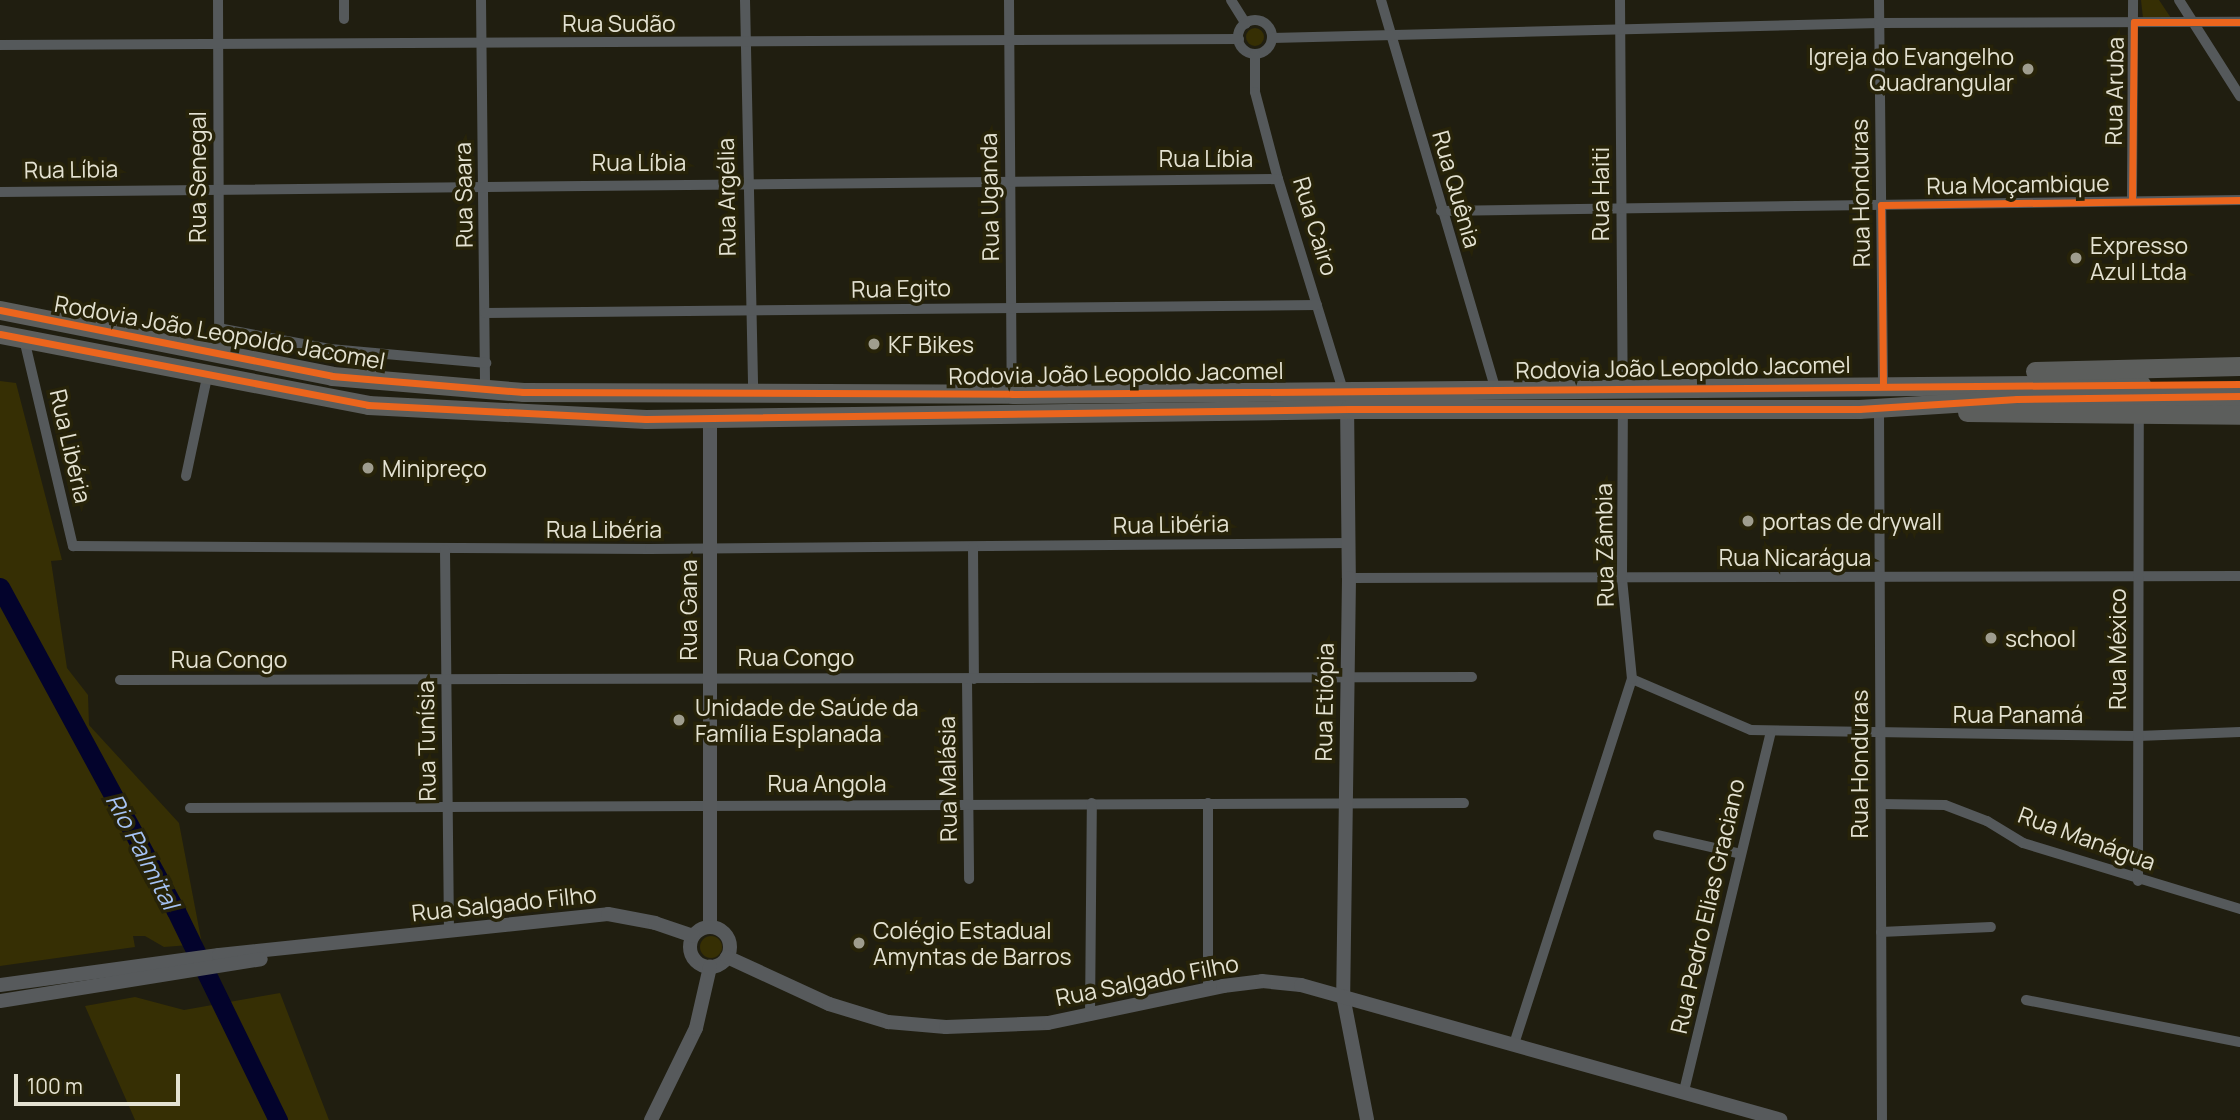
<!DOCTYPE html>
<meta charset="utf-8">
<style>
body{margin:0}
#map{position:relative;width:2240px;height:1120px;overflow:hidden;background:#201e10;font-family:Manrope,sans-serif}
div>[style]{position:absolute}
.green>*{inset:0;background:#362f04}
.round{border-radius:50%}
.river>*{height:19px;margin:-9.5px;padding:0 9.5px;transform-origin:9.5px;border-radius:9.5px;background:#03032c}
.street>*{height:10px;margin:-5px;padding:0 5px;transform-origin:5px;border-radius:5px;background:#55595b}
.street>.ring{margin:-5px;padding:0;box-sizing:content-box;background:none;border:10px solid #55595b;border-radius:50%}
.secondary>*{height:14px;margin:-7px;padding:0 7px;transform-origin:7px;border-radius:7px;background:#575a5c}
.secondary>.ring{margin:-7px;padding:0;box-sizing:content-box;background:none;border:14px solid #575a5c;border-radius:50%}
.highway>*{height:19px;margin:-9.5px;padding:0 9.5px;transform-origin:9.5px;border-radius:9.5px;background:#5c5e5c}
.cycleway>*{height:7px;margin:-3.5px;padding:0 3.5px;transform-origin:3.5px;border-radius:3.5px;background:#eb651d}
.dots>*{width:19px;height:19px;translate:-50% -50%;box-sizing:border-box;border:4px solid #272309;border-radius:50%}
span{translate:-50% -50%;white-space:nowrap;text-align:center;line-height:1.15;-webkit-text-stroke:7px #272309;paint-order:stroke}
.street-label{font-size:23px;color:#e4e2d2}
.poi-label{font-size:23px;color:#e4e2d2}
.right{translate:-100% -50%;text-align:right}
.left{translate:0 -50%;text-align:left}
.water-label{font-size:24px;color:#a6c3f5;font-style:italic}
.scale{position:absolute;left:14px;top:1074px;width:166px;height:32px;box-sizing:border-box;border:4px solid #e4e2d2;border-top:0;padding-left:9px;font-size:21px;line-height:24px;white-space:nowrap;color:#e4e2d2;-webkit-text-stroke:5px #272309;paint-order:stroke}
</style>
<div id="map">
<div class="green">
<div style="clip-path:polygon(2141px 0,2159px 0,2171px 18px,2143px 18px)"></div>
<div class="round" style="left:1246px;top:28px;width:18px;height:18px"></div>
<div style="clip-path:polygon(0 381px,16px 383px,62px 560px,51px 561px,67px 668px,88px 695px,89px 725px,179px 823px,202px 944px,164px 947px,145px 936px,133px 936px,135px 947px,0 966px)"></div>
<div class="round" style="left:700px;top:936px;width:22px;height:22px"></div>
<div style="clip-path:polygon(280px 993px,329px 1120px,135px 1120px,85px 1006px,135px 997px,184px 1010px)"></div>
</div>
<div class="river">
<div style="left:0;top:587px;width:369px;rotate:61.5deg"></div>
<div style="left:176px;top:911px;width:233px;rotate:64deg"></div>
</div>
<div class="street">
<div style="left:218px;top:0;width:354px;rotate:89.8deg"></div>
<div style="left:344px;top:0;width:19px;rotate:90deg"></div>
<div style="left:481px;top:0;width:390px;rotate:89.4deg"></div>
<div style="left:745px;top:0;width:394px;rotate:88.8deg"></div>
<div style="left:1009px;top:0;width:394px;rotate:89.6deg"></div>
<div style="left:1231px;top:0;width:28px;rotate:58deg"></div>
<div style="left:1381px;top:0;width:404px;rotate:73.6deg"></div>
<div style="left:1620px;top:0;width:387px;rotate:89.6deg"></div>
<div style="left:1879px;top:0;width:385px;rotate:89.4deg"></div>
<div style="left:2179px;top:0;width:114px;rotate:57.6deg"></div>
<div class="ring" style="left:1238px;top:20px;width:24px;height:24px"></div>
<div style="left:1272px;top:38px;width:607px;rotate:-1.42deg"></div>
<div style="left:1879px;top:23px;width:361px;rotate:-0.2deg"></div>
<div style="left:0;top:45px;width:1239px;rotate:-0.28deg"></div>
<div style="left:1255px;top:54px;width:38px;rotate:90deg"></div>
<div style="left:1255px;top:92px;width:90px;rotate:75.2deg"></div>
<div style="left:1278px;top:179px;width:221px;rotate:72.9deg"></div>
<div style="left:0;top:192px;width:1278px;rotate:-0.58deg"></div>
<div style="left:2132px;top:201px;width:201px;rotate:-89.7deg"></div>
<div style="left:1441px;top:211px;width:799px;rotate:-0.79deg"></div>
<div style="left:485px;top:313px;width:832px;rotate:-0.55deg"></div>
<div style="left:218px;top:328px;width:114px;rotate:10.6deg"></div>
<div style="left:330px;top:349px;width:157px;rotate:5.1deg"></div>
<div style="left:24px;top:339px;width:213px;rotate:76.7deg"></div>
<div style="left:73px;top:546px;width:577px;rotate:0.3deg"></div>
<div style="left:650px;top:549px;width:699px;rotate:-0.49deg"></div>
<div style="left:1879px;top:408px;width:712px;rotate:89.76deg"></div>
<div style="left:186px;top:476px;width:101px;rotate:-78deg"></div>
<div style="left:973px;top:547px;width:132px;rotate:89.6deg"></div>
<div style="left:445px;top:550px;width:381px;rotate:89.4deg"></div>
<div style="left:1349px;top:578px;width:891px;rotate:-0.13deg"></div>
<div style="left:967px;top:679px;width:200px;rotate:89.4deg"></div>
<div style="left:1632px;top:679px;width:129px;rotate:23.2deg"></div>
<div style="left:1751px;top:730px;width:387px;rotate:0.9deg"></div>
<div style="left:2138px;top:736px;width:102px;rotate:-2.2deg"></div>
<div style="left:120px;top:680px;width:1352px;rotate:-0.13deg"></div>
<div style="left:1208px;top:803px;width:185px;rotate:90deg"></div>
<div style="left:1881px;top:804px;width:64px;rotate:0.9deg"></div>
<div style="left:1945px;top:805px;width:45px;rotate:20.9deg"></div>
<div style="left:1987px;top:821px;width:42px;rotate:31.4deg"></div>
<div style="left:2023px;top:843px;width:227px;rotate:16.9deg"></div>
<div style="left:190px;top:808px;width:1274px;rotate:-0.22deg"></div>
<div style="left:1658px;top:835px;width:85px;rotate:12.9deg"></div>
<div style="left:2138px;top:881px;width:465px;rotate:-89.9deg"></div>
<div style="left:1881px;top:932px;width:110px;rotate:-2.6deg"></div>
<div style="left:2026px;top:1000px;width:218px;rotate:11.1deg"></div>
<div style="left:1090px;top:1016px;width:213px;rotate:-89.5deg"></div>
<div style="left:1514px;top:1044px;width:384px;rotate:-72.1deg"></div>
<div style="left:1632px;top:679px;width:101px;rotate:-95.7deg"></div>
<div style="left:1622px;top:578px;width:169px;rotate:-89.7deg"></div>
<div style="left:1684px;top:1091px;width:370px;rotate:-76.4deg"></div>
</div>
<div class="secondary">
<div style="left:1347px;top:401px;width:177px;rotate:89.4deg"></div>
<div style="left:1349px;top:578px;width:418px;rotate:90.8deg"></div>
<div style="left:1343px;top:996px;width:126px;rotate:79deg"></div>
<div style="left:710px;top:419px;width:508px;rotate:90deg"></div>
<div class="ring" style="left:690px;top:927px;width:26px;height:26px"></div>
<div style="left:727px;top:957px;width:112px;rotate:24.7deg"></div>
<div style="left:829px;top:1004px;width:62px;rotate:17deg"></div>
<div style="left:888px;top:1022px;width:58px;rotate:4.9deg"></div>
<div style="left:946px;top:1027px;width:102px;rotate:-2.2deg"></div>
<div style="left:1048px;top:1023px;width:179px;rotate:-11.9deg"></div>
<div style="left:1223px;top:986px;width:39px;rotate:-7deg"></div>
<div style="left:1262px;top:981px;width:39px;rotate:6deg"></div>
<div style="left:1301px;top:985px;width:498px;rotate:15.7deg"></div>
<div style="left:0;top:985px;width:221px;rotate:-7.8deg"></div>
<div style="left:219px;top:955px;width:391px;rotate:-6deg"></div>
<div style="left:608px;top:914px;width:48px;rotate:10.8deg"></div>
<div style="left:655px;top:923px;width:40px;rotate:18.9deg"></div>
<div style="left:0;top:1001px;width:264px;rotate:-9.1deg"></div>
<div style="left:651px;top:1120px;width:102px;rotate:-63.9deg"></div>
<div style="left:696px;top:1028px;width:63px;rotate:-77.1deg"></div>
</div>
<div class="highway">
<div style="left:0;top:310px;width:338px;rotate:11.2deg"></div>
<div style="left:332px;top:376px;width:192px;rotate:4.8deg"></div>
<div style="left:523px;top:392px;width:489px;rotate:0.2deg"></div>
<div style="left:1012px;top:394px;width:1129px;rotate:-0.51deg"></div>
<div style="left:0;top:334px;width:375px;rotate:10.9deg"></div>
<div style="left:368px;top:405px;width:278px;rotate:2.9deg"></div>
<div style="left:646px;top:419px;width:703px;rotate:-0.81deg"></div>
<div style="left:1349px;top:409px;width:510px"></div>
<div style="left:1859px;top:409px;width:158px;rotate:-3.6deg"></div>
<div style="left:2017px;top:399px;width:223px;rotate:-0.8deg"></div>
<div style="left:2035px;top:371px;width:205px;rotate:-1.4deg"></div>
<div style="left:1967px;top:412px;width:273px;rotate:0.6deg"></div>
</div>
<div class="cycleway">
<div style="left:2132px;top:201px;width:179px;rotate:-89.4deg"></div>
<div style="left:2134px;top:22px;width:106px"></div>
<div style="left:0;top:310px;width:338px;rotate:11.2deg"></div>
<div style="left:332px;top:376px;width:192px;rotate:4.8deg"></div>
<div style="left:523px;top:392px;width:489px;rotate:0.2deg"></div>
<div style="left:1012px;top:394px;width:1228px;rotate:-0.47deg"></div>
<div style="left:0;top:334px;width:375px;rotate:10.9deg"></div>
<div style="left:368px;top:405px;width:278px;rotate:2.9deg"></div>
<div style="left:646px;top:419px;width:703px;rotate:-0.81deg"></div>
<div style="left:1349px;top:409px;width:510px"></div>
<div style="left:1859px;top:409px;width:158px;rotate:-3.6deg"></div>
<div style="left:2017px;top:399px;width:223px;rotate:-0.8deg"></div>
<div style="left:1883px;top:385px;width:180px;rotate:-90.6deg"></div>
<div style="left:1881px;top:205px;width:359px;rotate:-0.8deg"></div>
</div>
<div class="dots">
<div style="left:2028px;top:69px;background:#9f9d8e"></div>
<div style="left:2076px;top:258px;background:#9f9d8e"></div>
<div style="left:874px;top:344px;background:#9f9d8e"></div>
<div style="left:368px;top:468px;background:#9f9d8e"></div>
<div style="left:1748px;top:521px;background:#9f9d8e"></div>
<div style="left:1991px;top:638px;background:#9f9d8e"></div>
<div style="left:679px;top:720px;background:#9f9d8e"></div>
<div style="left:859px;top:943px;background:#9f9d8e"></div>
</div>
<div class="street-label">
<span style="left:619px;top:23px">Rua Sudão</span>
<span style="left:2114px;top:91px;rotate:-89deg">Rua Aruba</span>
<span style="left:1206px;top:158px">Rua Líbia</span>
<span style="left:639px;top:162px">Rua Líbia</span>
<span style="left:71px;top:169px;rotate:-1deg">Rua Líbia</span>
<span style="left:197px;top:177px;rotate:-90deg">Rua Senegal</span>
<span style="left:2018px;top:184px;rotate:-1deg">Rua Moçambique</span>
<span style="left:1457px;top:189px;rotate:74deg">Rua Quênia</span>
<span style="left:1860px;top:193px;rotate:-91deg">Rua Honduras</span>
<span style="left:1600px;top:194px;rotate:-90deg">Rua Haiti</span>
<span style="left:463px;top:195px;rotate:-91deg">Rua Saara</span>
<span style="left:726px;top:197px;rotate:-91deg">Rua Argélia</span>
<span style="left:989px;top:197px;rotate:-91deg">Rua Uganda</span>
<span style="left:1316px;top:226px;rotate:73deg">Rua Cairo</span>
<span style="left:901px;top:288px;rotate:-1deg">Rua Egito</span>
<span style="left:220px;top:332px;rotate:10deg">Rodovia João Leopoldo Jacomel</span>
<span style="left:1683px;top:367px;rotate:-1deg">Rodovia João Leopoldo Jacomel</span>
<span style="left:1116px;top:373px;rotate:-1deg">Rodovia João Leopoldo Jacomel</span>
<span style="left:71px;top:446px;rotate:77deg">Rua Libéria</span>
<span style="left:1171px;top:524px;rotate:-1deg">Rua Libéria</span>
<span style="left:604px;top:529px">Rua Libéria</span>
<span style="left:1604px;top:545px;rotate:-91deg">Rua Zâmbia</span>
<span style="left:1795px;top:557px">Rua Nicarágua</span>
<span style="left:688px;top:610px;rotate:-90deg">Rua Gana</span>
<span style="left:2117px;top:649px;rotate:-90deg">Rua México</span>
<span style="left:796px;top:657px">Rua Congo</span>
<span style="left:229px;top:659px">Rua Congo</span>
<span style="left:1324px;top:702px;rotate:-89deg">Rua Etiópia</span>
<span style="left:2018px;top:714px">Rua Panamá</span>
<span style="left:426px;top:741px;rotate:-91deg">Rua Tunísia</span>
<span style="left:1859px;top:764px;rotate:-90deg">Rua Honduras</span>
<span style="left:947px;top:779px;rotate:-91deg">Rua Malásia</span>
<span style="left:827px;top:783px">Rua Angola</span>
<span style="left:2087px;top:838px;rotate:20deg">Rua Manágua</span>
<span style="left:504px;top:903px;rotate:-6deg">Rua Salgado Filho</span>
<span style="left:1707px;top:906px;rotate:-77deg">Rua Pedro Elias Graciano</span>
<span style="left:1147px;top:980px;rotate:-11deg">Rua Salgado Filho</span>
</div>
<div class="poi-label">
<span class="right" style="left:2014px;top:69px">Igreja do Evangelho<br>Quadrangular</span>
<span class="left" style="left:2090px;top:258px">Expresso<br>Azul Ltda</span>
<span class="left" style="left:888px;top:344px">KF Bikes</span>
<span class="left" style="left:382px;top:468px">Minipreço</span>
<span class="left" style="left:1762px;top:521px">portas de drywall</span>
<span class="left" style="left:2005px;top:638px">school</span>
<span class="left" style="left:695px;top:720px">Unidade de Saúde da<br>Família Esplanada</span>
<span class="left" style="left:873px;top:943px">Colégio Estadual<br>Amyntas de Barros</span>
</div>
<div class="water-label">
<span style="left:143px;top:851px;rotate:62deg">Rio Palmital</span>
</div>
<div class="scale">100 m</div>
</div>
